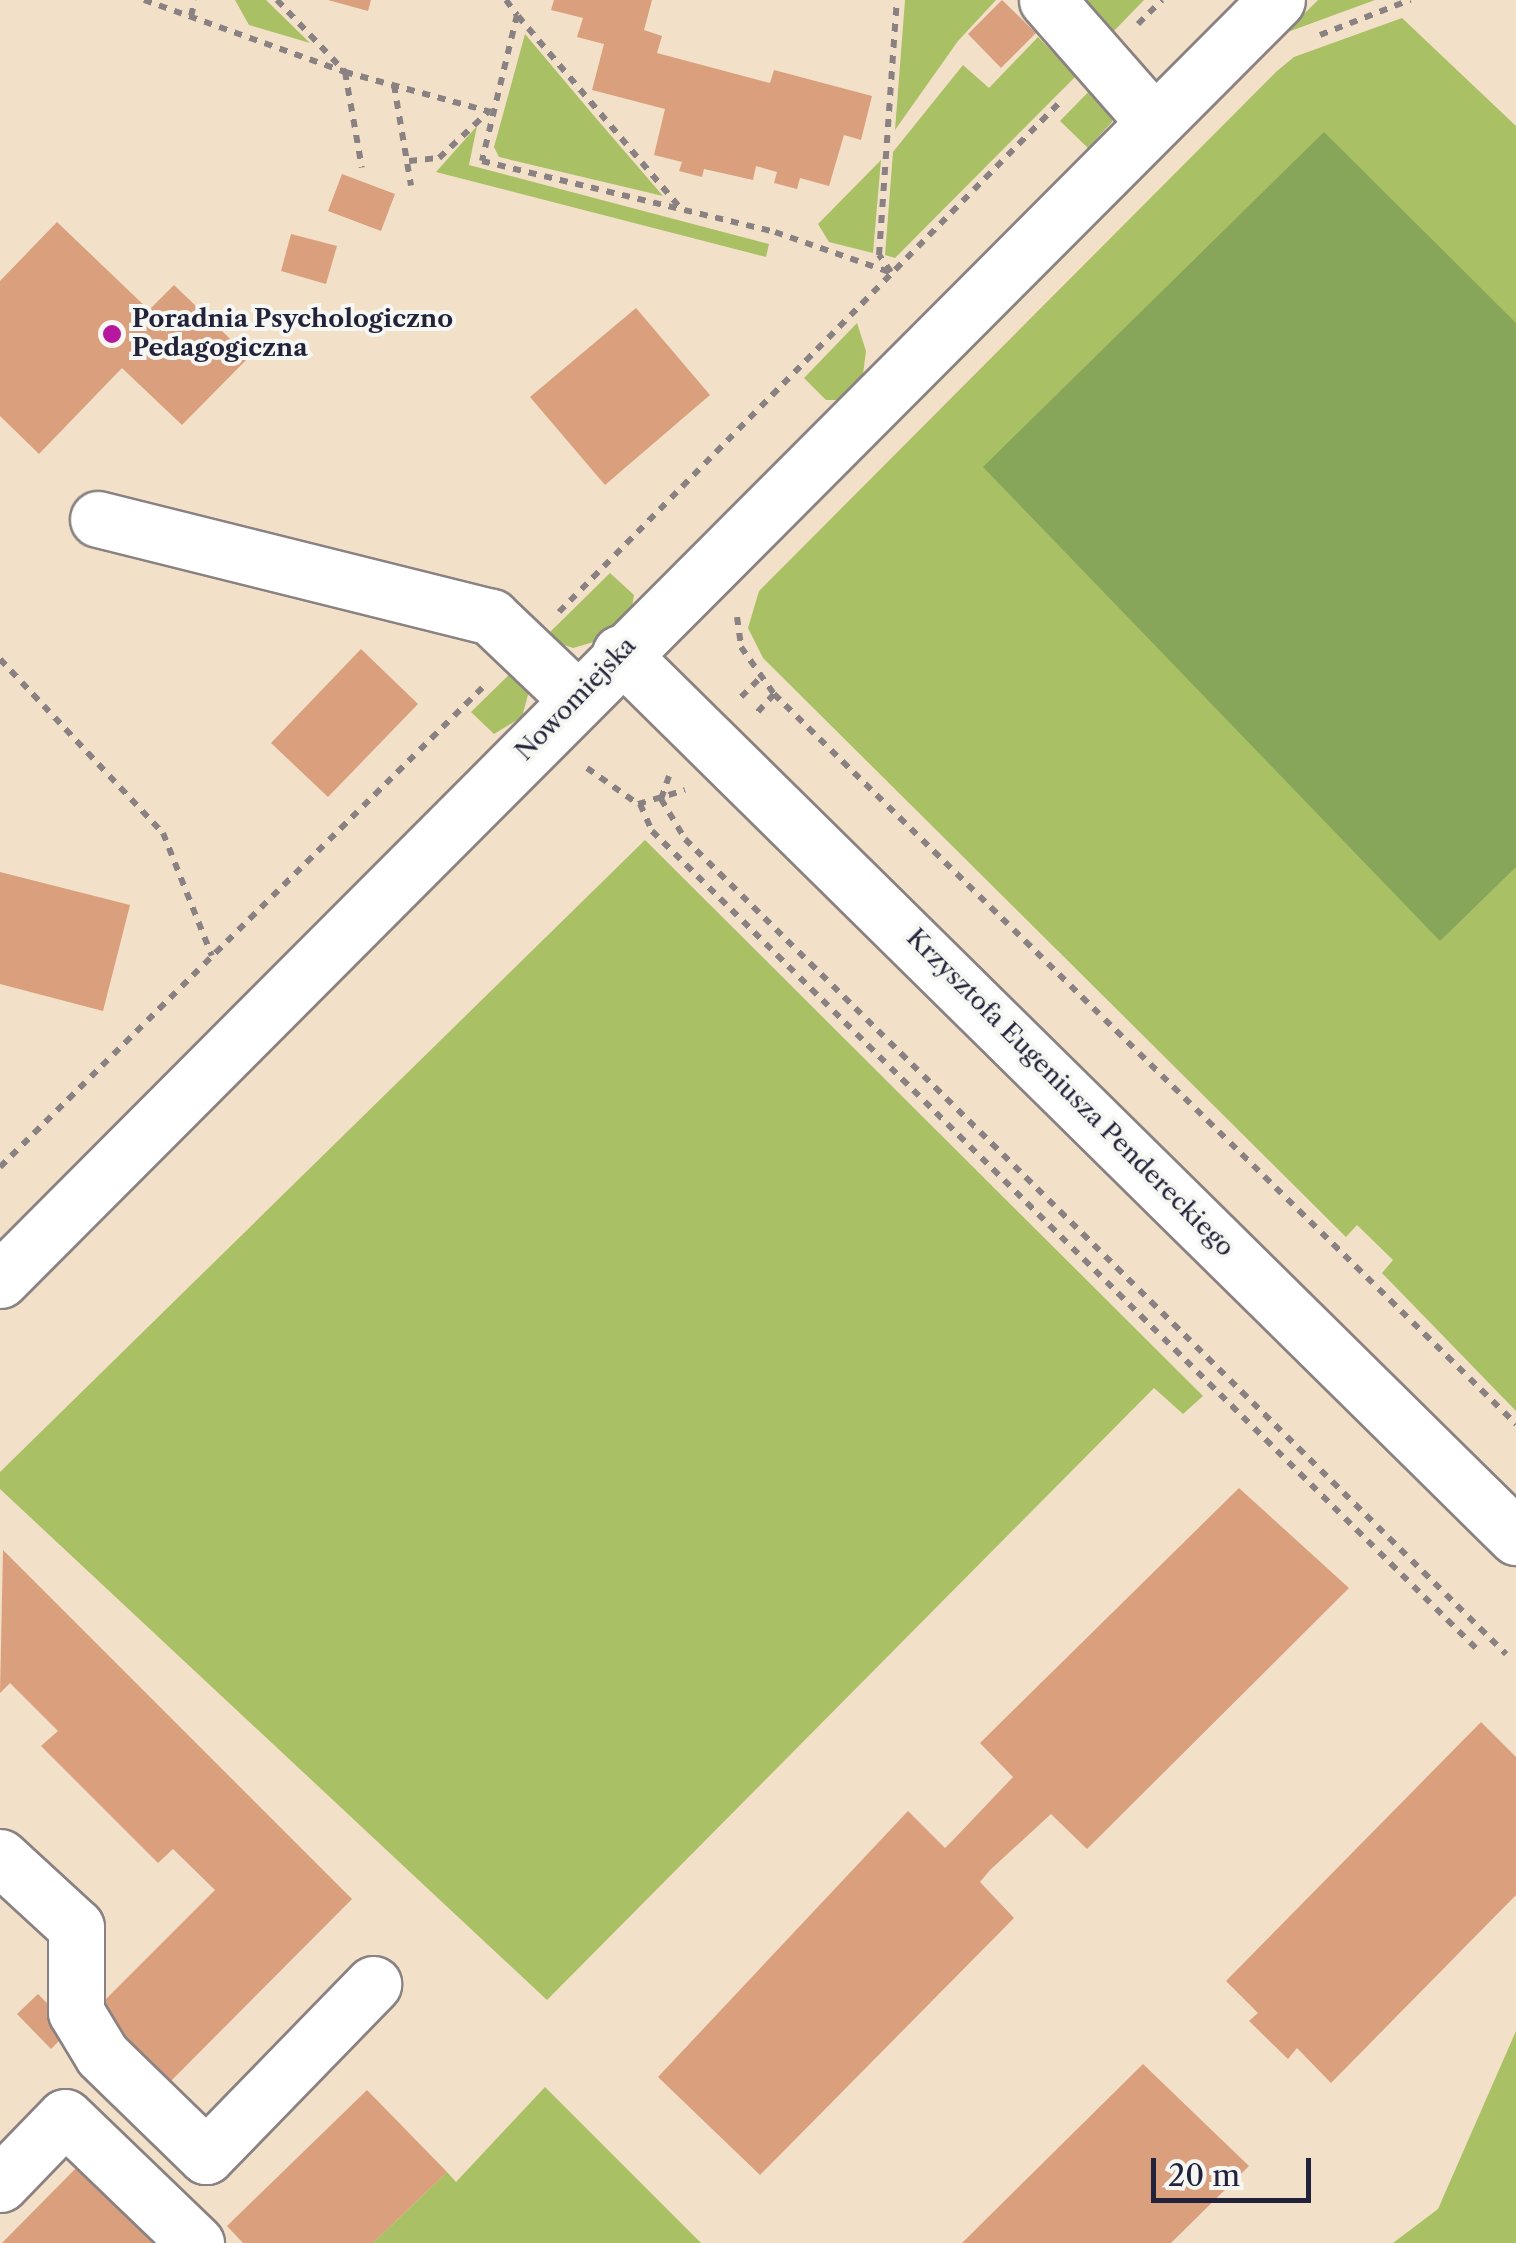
<!DOCTYPE html>
<style>
body{margin:0}
#map{position:relative;width:1516px;height:2243px;overflow:hidden;background:#f2e1c8;font-family:"Libre Caslon Text",serif}
div>[style]{position:absolute}
.green>*{inset:0;background:#aac064}
.forest>*{inset:0;background:#87a65a}
.building>*{inset:0;background:#da9f7d}
.path>*{height:6px;margin-top:-3px;transform-origin:0;background:repeating-linear-gradient(90deg,#8a8282 0 8px,transparent 0 16px)}
.roads{filter:drop-shadow(2px 0 #8a8282) drop-shadow(-2px 0 #8a8282) drop-shadow(0 2px #8a8282) drop-shadow(0 -2px #8a8282)}
.minor>*{height:55px;margin:-27.5px;padding:0 27.5px;transform-origin:27.5px;border-radius:27.5px;background:#fff}
.dots>*{width:28px;height:28px;translate:-50% -50%;box-sizing:border-box;border:5px solid #f6f6f2;border-radius:50%}
span{translate:-50% -50%;white-space:nowrap;text-align:center;line-height:1.15;-webkit-text-stroke:8px #f6f6f2;paint-order:stroke}
.poi-label{font-size:25px;color:#22223b;font-weight:700}
.left{translate:0 -50%;text-align:left}
.street-label{font-size:25px;color:#22223b}
.scale{position:absolute;left:1151px;top:2158px;width:160px;height:45px;box-sizing:border-box;border:5px solid #22223b;border-top:0;padding-left:12px;font-size:30px;line-height:35px;white-space:nowrap;color:#22223b;-webkit-text-stroke:8px #f6f6f2;paint-order:stroke}
</style>
<div id="map">
<div class="green">
<div style="clip-path:polygon(235px 0,266px 0,310px 43px,249px 25px)"></div>
<div style="clip-path:polygon(905px 0,996px 0,958px 41px,895px 130px)"></div>
<div style="clip-path:polygon(1077px 0,1144px 0,1112px 33px)"></div>
<div style="clip-path:polygon(1318px 0,1375px 0,1285px 33px)"></div>
<div style="clip-path:polygon(1402px 18px,1516px 126px,1516px 1411px,1382px 1273px,1393px 1260px,1357px 1225px,1346px 1237px,763px 658px,748px 628px,759px 591px,1277px 71px,1294px 57px)"></div>
<div style="clip-path:polygon(525px 34px,595px 117px,663px 196px,499px 157px,494px 147px)"></div>
<div style="clip-path:polygon(1038px 37px,1076px 76px,895px 258px,885px 255px,893px 152px,963px 65px,989px 88px)"></div>
<div style="clip-path:polygon(1099px 81px,1114px 109px,1112px 122px,1088px 148px,1060px 121px)"></div>
<div style="clip-path:polygon(477px 126px,469px 165px,769px 244px,766px 257px,436px 172px)"></div>
<div style="clip-path:polygon(881px 160px,873px 253px,829px 242px,818px 224px)"></div>
<div style="clip-path:polygon(857px 323px,866px 351px,863px 374px,837px 400px,826px 400px,804px 378px)"></div>
<div style="clip-path:polygon(610px 573px,634px 595px,632px 607px,597px 641px,573px 648px,544px 638px)"></div>
<div style="clip-path:polygon(521px 663px,529px 691px,522px 717px,494px 734px,471px 712px)"></div>
<div style="clip-path:polygon(645px 840px,1203px 1396px,1183px 1414px,1154px 1388px,547px 2000px,0 1489px,0 1472px)"></div>
<div style="clip-path:polygon(1516px 2031px,1516px 2243px,1393px 2243px,1438px 2209px)"></div>
<div style="clip-path:polygon(545px 2087px,701px 2243px,373px 2243px,447px 2172px,456px 2182px)"></div>
</div>
<div class="forest">
<div style="clip-path:polygon(1324px 132px,1516px 323px,1516px 867px,1440px 941px,983px 467px)"></div>
</div>
<div class="building">
<div style="clip-path:polygon(328px 0,371px 0,368px 11px)"></div>
<div style="clip-path:polygon(554px 0,652px 0,644px 30px,662px 36px,657px 53px,770px 83px,774px 70px,872px 96px,861px 140px,844px 135px,829px 186px,800px 178px,797px 189px,774px 183px,777px 172px,756px 166px,753px 180px,704px 169px,702px 177px,679px 171px,682px 162px,654px 155px,665px 109px,592px 90px,604px 44px,577px 37px,583px 18px,551px 10px)"></div>
<div style="clip-path:polygon(1002px 0,1036px 33px,1001px 68px,968px 34px)"></div>
<div style="clip-path:polygon(342px 174px,395px 194px,381px 231px,328px 211px)"></div>
<div style="clip-path:polygon(57px 222px,149px 310px,174px 285px,249px 357px,182px 425px,122px 368px,39px 454px,0 416px,0 281px)"></div>
<div style="clip-path:polygon(291px 234px,337px 246px,326px 284px,281px 271px)"></div>
<div style="clip-path:polygon(636px 308px,710px 395px,605px 485px,530px 397px)"></div>
<div style="clip-path:polygon(361px 649px,418px 704px,328px 797px,271px 743px)"></div>
<div style="clip-path:polygon(0 872px,130px 905px,103px 1011px,0 984px)"></div>
<div style="clip-path:polygon(1239px 1488px,1349px 1588px,1087px 1849px,1051px 1814px,990px 1870px,980px 1882px,1014px 1918px,760px 2175px,658px 2077px,908px 1811px,945px 1848px,955px 1838px,1013px 1777px,980px 1743px)"></div>
<div style="clip-path:polygon(3px 1550px,352px 1899px,169px 2083px,95px 2010px,215px 1890px,173px 1849px,158px 1863px,41px 1746px,58px 1731px,10px 1683px,0 1693px)"></div>
<div style="clip-path:polygon(1481px 1722px,1516px 1757px,1516px 1895px,1331px 2083px,1297px 2048px,1288px 2059px,1249px 2021px,1258px 2013px,1226px 1981px)"></div>
<div style="clip-path:polygon(38px 1994px,72px 2028px,51px 2049px,17px 2014px)"></div>
<div style="clip-path:polygon(1143px 2064px,1249px 2166px,1171px 2243px,962px 2243px)"></div>
<div style="clip-path:polygon(367px 2090px,447px 2172px,373px 2243px,243px 2243px,227px 2226px)"></div>
<div style="clip-path:polygon(78px 2166px,156px 2243px,2px 2243px)"></div>
</div>
<div class="path">
<div style="left:144px;top:0;width:214px;rotate:19.7deg"></div>
<div style="left:345px;top:72px;width:97px;rotate:80deg"></div>
<div style="left:277px;top:0;width:99px;rotate:46.6deg"></div>
<div style="left:345px;top:72px;width:151px;rotate:15.3deg"></div>
<div style="left:506px;top:0;width:19px;rotate:54deg"></div>
<div style="left:517px;top:15px;width:150px;rotate:103.5deg"></div>
<div style="left:482px;top:161px;width:301px;rotate:13.6deg"></div>
<div style="left:775px;top:232px;width:124px;rotate:19.3deg"></div>
<div style="left:191px;top:16px;width:16px;rotate:-76deg"></div>
<div style="left:518px;top:16px;width:253px;rotate:49.8deg"></div>
<div style="left:1138px;top:24px;width:34px;rotate:-45deg"></div>
<div style="left:1320px;top:35px;width:97px;rotate:-21.3deg"></div>
<div style="left:394px;top:85px;width:102px;rotate:80.4deg"></div>
<div style="left:409px;top:161px;width:30px;rotate:-6deg"></div>
<div style="left:439px;top:158px;width:67px;rotate:-43.2deg"></div>
<div style="left:891px;top:272px;width:21px;rotate:-125deg"></div>
<div style="left:879px;top:255px;width:256px;rotate:-86deg"></div>
<div style="left:559px;top:612px;width:718px;rotate:-45.51deg"></div>
<div style="left:737px;top:617px;width:30px;rotate:82deg"></div>
<div style="left:741px;top:647px;width:57px;rotate:54.9deg"></div>
<div style="left:774px;top:694px;width:28px;rotate:132deg"></div>
<div style="left:0;top:659px;width:238px;rotate:46.9deg"></div>
<div style="left:163px;top:833px;width:132px;rotate:68.3deg"></div>
<div style="left:774px;top:694px;width:1041px;rotate:44.53deg"></div>
<div style="left:741px;top:697px;width:25px;rotate:-45deg"></div>
<div style="left:587px;top:768px;width:62px;rotate:35.2deg"></div>
<div style="left:638px;top:804px;width:49px;rotate:-16.6deg"></div>
<div style="left:669px;top:776px;width:24px;rotate:109deg"></div>
<div style="left:661px;top:799px;width:47px;rotate:59deg"></div>
<div style="left:685px;top:839px;width:1157px;rotate:44.79deg"></div>
<div style="left:640px;top:804px;width:30px;rotate:66deg"></div>
<div style="left:652px;top:831px;width:1160px;rotate:44.76deg"></div>
<div style="left:0;top:1167px;width:685px;rotate:-44.82deg"></div>
</div>
<div class="roads">
<div class="minor">
<div style="left:1047px;top:0;width:162px;rotate:48.7deg"></div>
<div style="left:98px;top:519px;width:405px;rotate:14deg"></div>
<div style="left:491px;top:617px;width:119px;rotate:43.6deg"></div>
<div style="left:620px;top:653px;width:1259px;rotate:44.61deg"></div>
<div style="left:0;top:1280px;width:1808px;rotate:-45.07deg"></div>
<div style="left:0;top:1857px;width:103px;rotate:42.6deg"></div>
<div style="left:76px;top:1927px;width:85px;rotate:90deg"></div>
<div style="left:76px;top:2012px;width:50px;rotate:58.8deg"></div>
<div style="left:102px;top:2055px;width:145px;rotate:44.2deg"></div>
<div style="left:206px;top:2156px;width:240px;rotate:-45.8deg"></div>
<div style="left:0;top:2184px;width:93px;rotate:-45.9deg"></div>
<div style="left:65px;top:2117px;width:182px;rotate:43.9deg"></div>
</div>
</div>
<div class="dots">
<div style="left:112px;top:334px;background:#b5179e"></div>
</div>
<div class="poi-label">
<span class="left" style="left:132px;top:334px">Poradnia Psychologiczno<br>Pedagogiczna</span>
</div>
<div class="street-label">
<span style="left:576px;top:699px;rotate:-46deg">Nowomiejska</span>
<span style="left:1070px;top:1093px;rotate:45deg">Krzysztofa Eugeniusza Pendereckiego</span>
</div>
<div class="scale">20 m</div>
</div>
